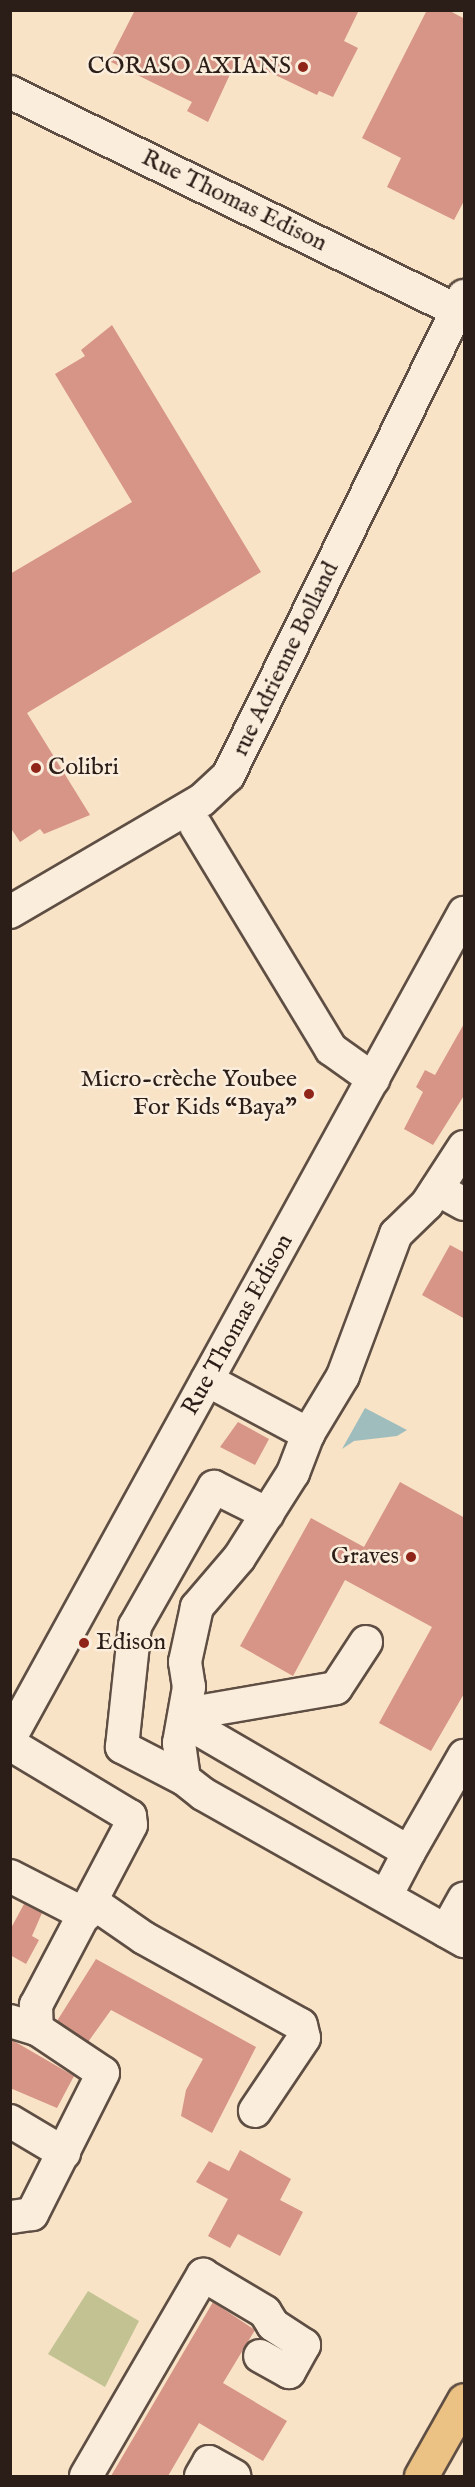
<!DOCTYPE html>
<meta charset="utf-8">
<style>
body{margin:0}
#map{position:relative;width:475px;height:2487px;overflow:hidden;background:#f9e3c7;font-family:"IM FELL English",serif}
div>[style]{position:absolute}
.green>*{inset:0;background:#c3c292}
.water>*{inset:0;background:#9fbdbc}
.building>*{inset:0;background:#d69586}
.roads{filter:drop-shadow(2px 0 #5e4e43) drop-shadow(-2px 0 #5e4e43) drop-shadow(0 2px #5e4e43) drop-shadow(0 -2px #5e4e43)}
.minor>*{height:32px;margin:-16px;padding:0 16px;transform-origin:16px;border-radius:16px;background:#fbeddb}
.highway>*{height:33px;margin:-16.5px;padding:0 16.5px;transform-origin:16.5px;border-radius:16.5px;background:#ecc284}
.dots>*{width:16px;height:16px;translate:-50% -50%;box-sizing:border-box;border:3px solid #fbeddb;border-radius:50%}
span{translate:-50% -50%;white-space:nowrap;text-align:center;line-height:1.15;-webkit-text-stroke:5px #fbeddb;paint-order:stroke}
.poi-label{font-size:24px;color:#2b1d17}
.right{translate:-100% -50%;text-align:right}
.left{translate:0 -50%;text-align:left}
.street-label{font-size:24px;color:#2b1d17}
.frame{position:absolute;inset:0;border:12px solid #2b1d17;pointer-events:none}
</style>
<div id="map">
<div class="green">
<div style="clip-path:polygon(88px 2291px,139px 2321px,105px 2387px,48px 2354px)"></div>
</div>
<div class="water">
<div style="clip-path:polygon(365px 1408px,407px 1430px,397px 1436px,354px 1441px,342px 1449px)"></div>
</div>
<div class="building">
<div style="clip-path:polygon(135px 10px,359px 10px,344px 41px,358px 48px,333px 97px,319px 91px,317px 95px,238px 57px,208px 122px,187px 111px,192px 102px,109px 61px)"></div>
<div style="clip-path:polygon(427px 10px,448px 10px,465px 19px,465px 199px,454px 220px,387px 187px,401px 158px,362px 138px)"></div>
<div style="clip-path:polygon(112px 325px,261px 572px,27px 713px,90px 815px,44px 834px,40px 829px,20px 842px,10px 827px,10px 574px,132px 502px,55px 374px,85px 356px,81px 350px)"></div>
<div style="clip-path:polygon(465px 1022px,465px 1094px,433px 1145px,404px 1129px,423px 1092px,416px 1087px,425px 1070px,435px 1075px)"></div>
<div style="clip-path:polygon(450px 1245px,465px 1253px,465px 1319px,422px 1295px)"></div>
<div style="clip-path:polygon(238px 1422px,269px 1439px,255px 1465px,220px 1447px)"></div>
<div style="clip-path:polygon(400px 1482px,465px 1518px,465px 1692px,431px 1751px,379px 1723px,432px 1627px,345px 1580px,293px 1676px,240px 1646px,311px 1518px,364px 1547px)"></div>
<div style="clip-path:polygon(24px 1904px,42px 1913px,32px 1936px,39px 1940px,26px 1964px,10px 1955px,10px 1930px)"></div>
<div style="clip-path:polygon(96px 1959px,256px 2047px,212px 2133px,181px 2116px,186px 2090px,203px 2059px,111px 2010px,88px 2042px,57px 2021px)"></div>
<div style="clip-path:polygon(12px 2040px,74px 2076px,57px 2108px,10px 2088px)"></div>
<div style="clip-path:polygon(240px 2150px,291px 2179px,280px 2200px,303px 2212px,280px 2256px,238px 2234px,230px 2248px,208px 2236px,228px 2199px,196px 2182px,209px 2161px,229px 2171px)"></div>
<div style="clip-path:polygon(213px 2302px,255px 2330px,223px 2383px,287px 2421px,263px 2461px,199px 2423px,168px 2476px,111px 2476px)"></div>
</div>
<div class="roads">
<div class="minor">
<div style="left:10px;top:92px;width:505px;rotate:26.06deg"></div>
<div style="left:196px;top:826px;width:261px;rotate:58.8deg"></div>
<div style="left:331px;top:1049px;width:52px;rotate:35.5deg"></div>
<div style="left:10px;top:912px;width:222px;rotate:-30.3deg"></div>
<div style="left:202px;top:800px;width:35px;rotate:-43deg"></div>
<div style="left:228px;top:776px;width:535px;rotate:-63.82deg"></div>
<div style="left:464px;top:1147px;width:68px;rotate:123deg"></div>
<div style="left:427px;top:1204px;width:43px;rotate:135.9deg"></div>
<div style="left:396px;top:1234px;width:152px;rotate:110.5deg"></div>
<div style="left:343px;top:1376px;width:68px;rotate:121.1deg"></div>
<div style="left:308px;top:1434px;width:42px;rotate:111deg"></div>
<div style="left:293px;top:1473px;width:101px;rotate:122.4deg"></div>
<div style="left:239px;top:1558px;width:65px;rotate:130.6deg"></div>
<div style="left:197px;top:1607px;width:56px;rotate:102.3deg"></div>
<div style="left:185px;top:1662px;width:25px;rotate:81deg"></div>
<div style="left:189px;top:1687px;width:57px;rotate:100.1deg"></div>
<div style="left:179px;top:1743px;width:36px;rotate:82deg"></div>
<div style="left:184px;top:1779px;width:24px;rotate:38deg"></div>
<div style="left:203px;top:1794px;width:300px;rotate:29.4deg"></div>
<div style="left:437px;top:1189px;width:31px;rotate:29deg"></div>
<div style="left:207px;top:1380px;width:115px;rotate:28.1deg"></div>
<div style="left:186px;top:1714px;width:152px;rotate:-9.8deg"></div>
<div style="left:336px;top:1688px;width:55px;rotate:-56.9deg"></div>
<div style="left:184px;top:1721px;width:260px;rotate:30.2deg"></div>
<div style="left:409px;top:1852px;width:47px;rotate:117.6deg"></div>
<div style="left:10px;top:1738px;width:942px;rotate:-61.18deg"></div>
<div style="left:10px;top:1744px;width:140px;rotate:31deg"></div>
<div style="left:130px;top:1816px;width:9px;rotate:84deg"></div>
<div style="left:131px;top:1825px;width:204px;rotate:117.8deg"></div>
<div style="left:36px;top:2005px;width:24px;rotate:88deg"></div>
<div style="left:37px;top:2029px;width:79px;rotate:33.7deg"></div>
<div style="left:103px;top:2073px;width:158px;rotate:116.7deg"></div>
<div style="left:32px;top:2214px;width:22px;rotate:172deg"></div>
<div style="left:184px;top:1779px;width:70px;rotate:-152.7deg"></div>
<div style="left:122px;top:1747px;width:122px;rotate:-83.9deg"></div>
<div style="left:135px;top:1626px;width:160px;rotate:-60.4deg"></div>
<div style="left:214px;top:1487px;width:60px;rotate:26.6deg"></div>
<div style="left:409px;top:1852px;width:111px;rotate:-60.2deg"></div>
<div style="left:10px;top:1876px;width:85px;rotate:27.2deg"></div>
<div style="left:92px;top:1902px;width:63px;rotate:34.7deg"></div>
<div style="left:144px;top:1938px;width:179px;rotate:29deg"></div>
<div style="left:301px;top:2025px;width:13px;rotate:77deg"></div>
<div style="left:304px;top:2038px;width:88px;rotate:123.9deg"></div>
<div style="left:446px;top:1931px;width:37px;rotate:-61deg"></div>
<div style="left:10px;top:2021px;width:28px;rotate:17deg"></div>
<div style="left:10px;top:2121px;width:63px;rotate:30.7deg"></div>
<div style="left:86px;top:2476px;width:233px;rotate:-59.8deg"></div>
<div style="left:203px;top:2275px;width:72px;rotate:30.8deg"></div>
<div style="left:265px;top:2312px;width:15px;rotate:58deg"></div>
<div style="left:273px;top:2325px;width:37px;rotate:33deg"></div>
<div style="left:304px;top:2345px;width:31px;rotate:119deg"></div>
<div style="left:289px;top:2372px;width:33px;rotate:-151deg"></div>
<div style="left:201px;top:2476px;width:16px;rotate:-60deg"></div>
<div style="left:209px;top:2462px;width:29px;rotate:29deg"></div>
</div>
<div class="highway">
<div style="left:421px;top:2476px;width:87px;rotate:-60.5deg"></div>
</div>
</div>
<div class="dots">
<div style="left:303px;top:67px;background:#8f2418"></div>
<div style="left:36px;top:768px;background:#8f2418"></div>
<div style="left:309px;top:1094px;background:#8f2418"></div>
<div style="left:411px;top:1557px;background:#8f2418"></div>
<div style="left:84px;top:1643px;background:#8f2418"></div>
</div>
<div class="poi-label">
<span class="right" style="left:291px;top:67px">CORASO AXIANS</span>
<span class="left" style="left:48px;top:768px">Colibri</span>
<span class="right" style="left:297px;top:1094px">Micro-crèche Youbee<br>For Kids “Baya”</span>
<span class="right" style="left:399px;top:1557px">Graves</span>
<span class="left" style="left:96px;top:1643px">Edison</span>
</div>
<div class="street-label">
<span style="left:234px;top:201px;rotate:26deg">Rue Thomas Edison</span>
<span style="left:286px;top:659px;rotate:-64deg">rue Adrienne Bolland</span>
<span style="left:238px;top:1325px;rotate:-61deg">Rue Thomas Edison</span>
</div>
<div class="frame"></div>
</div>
